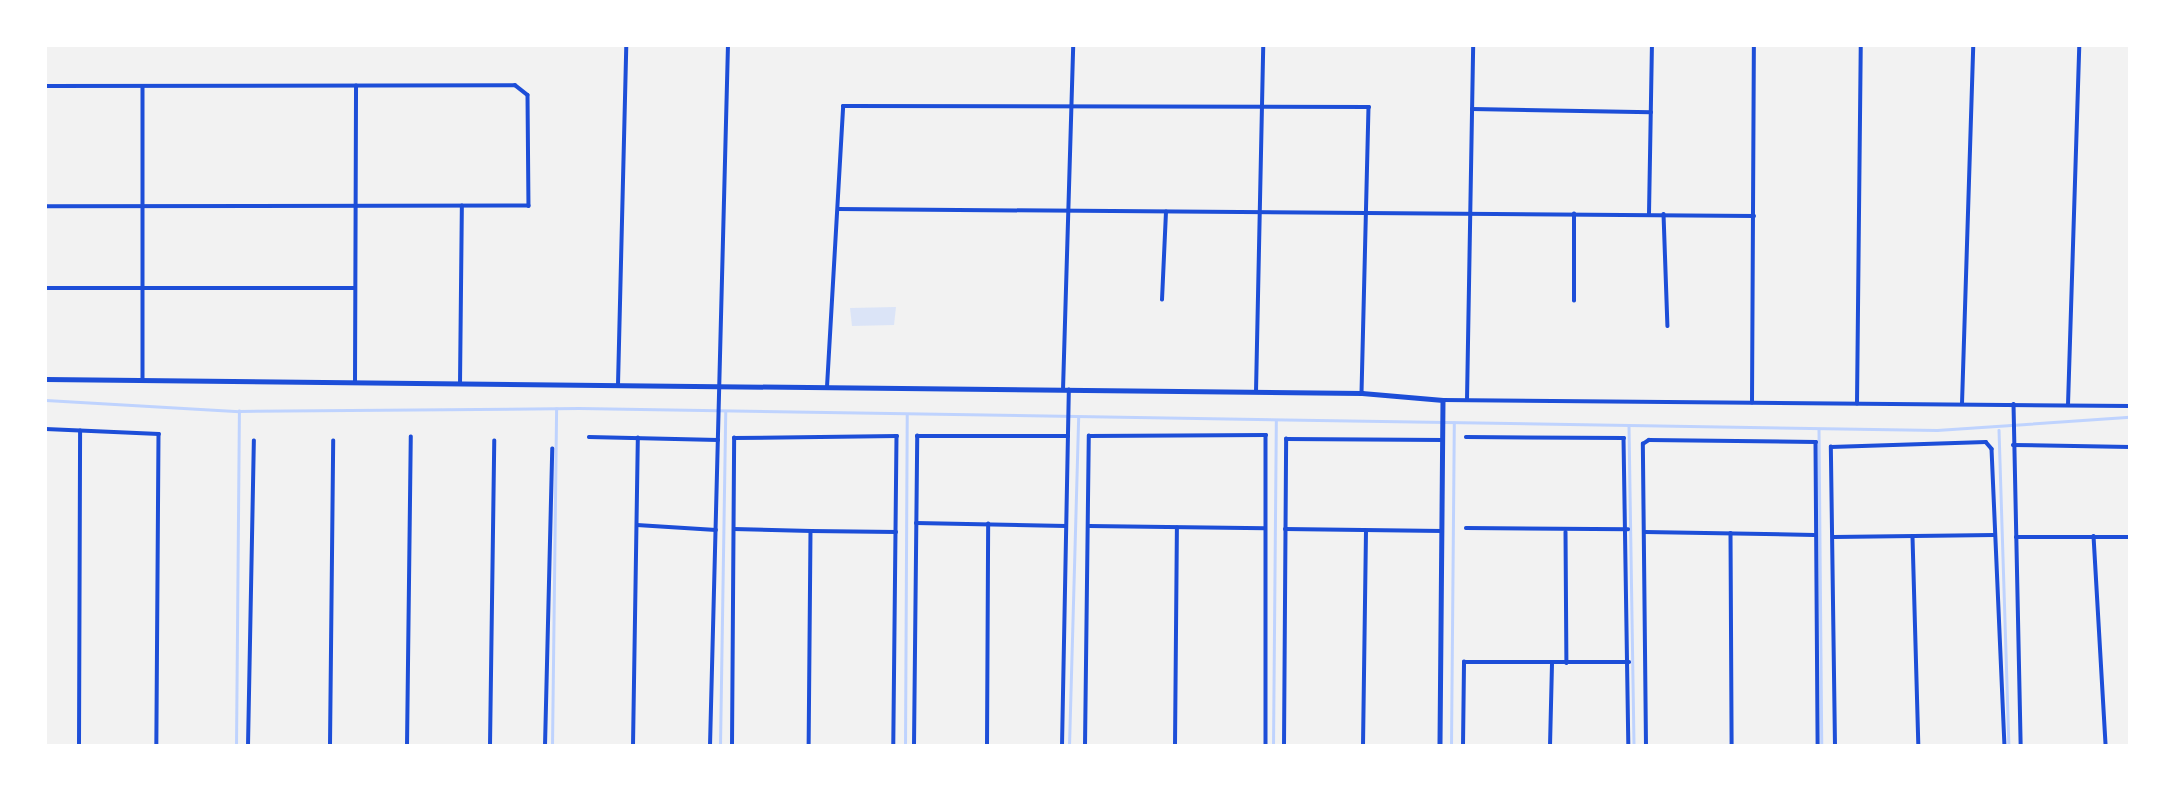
<!DOCTYPE html>
<style>
body{margin:0}
#map{position:relative;width:2175px;height:791px;overflow:hidden;background:#f2f2f2;font-family:"Open Sans",sans-serif}
div>[style]{position:absolute}
.green>*{inset:0;background:#dbe4f7}
.stream>*{height:2.5px;margin:-1.25px;padding:0 1.25px;transform-origin:1.25px;border-radius:1.25px;background:#bfd3fe}
.minor>*{height:3.5px;margin:-1.75px;padding:0 1.75px;transform-origin:1.75px;border-radius:1.75px;background:#1d4ed8}
.tertiary>*{height:4.5px;margin:-2.25px;padding:0 2.25px;transform-origin:2.25px;border-radius:2.25px;background:#1d4ed8}
span{translate:-50% -50%;white-space:nowrap;text-align:center;line-height:1.15;-webkit-text-stroke:5px #fff;paint-order:stroke}
.frame{position:absolute;inset:0;border:47px solid #fff;pointer-events:none}
</style>
<div id="map">
<div class="green">
<div style="clip-path:polygon(896px 307px,894px 325px,852px 326px,850px 308px)"></div>
</div>
<div class="stream">
<div style="left:46px;top:400px;width:193px;rotate:3.3deg"></div>
<div style="left:239px;top:411px;width:340px;rotate:-0.5deg"></div>
<div style="left:579px;top:408px;width:1358px;rotate:0.93deg"></div>
<div style="left:1937px;top:430px;width:193px;rotate:-3.9deg"></div>
<div style="left:1629px;top:426px;width:320px;rotate:89.1deg"></div>
<div style="left:1819px;top:429px;width:317px;rotate:89.5deg"></div>
<div style="left:1999px;top:430px;width:316px;rotate:88.2deg"></div>
<div style="left:236px;top:746px;width:335px;rotate:-89.5deg"></div>
<div style="left:552px;top:746px;width:337px;rotate:-89.3deg"></div>
<div style="left:720px;top:746px;width:334px;rotate:-89.1deg"></div>
<div style="left:905px;top:746px;width:331px;rotate:-89.7deg"></div>
<div style="left:1069px;top:746px;width:328px;rotate:-88.4deg"></div>
<div style="left:1273px;top:746px;width:325px;rotate:-89.5deg"></div>
<div style="left:1451px;top:746px;width:323px;rotate:-89.5deg"></div>
</div>
<div class="minor">
<div style="left:46px;top:86px;width:469px;rotate:-0.1deg"></div>
<div style="left:515px;top:85px;width:16px;rotate:38deg"></div>
<div style="left:528px;top:95px;width:111px;rotate:89.5deg"></div>
<div style="left:529px;top:206px;width:483px;rotate:179.9deg"></div>
<div style="left:143px;top:86px;width:294px;rotate:90deg"></div>
<div style="left:1472px;top:109px;width:179px;rotate:1deg"></div>
<div style="left:838px;top:209px;width:916px;rotate:0.44deg"></div>
<div style="left:1649px;top:214px;width:168px;rotate:-89deg"></div>
<div style="left:1664px;top:214px;width:112px;rotate:88deg"></div>
<div style="left:46px;top:288px;width:309px"></div>
<div style="left:1162px;top:300px;width:88px;rotate:-87.4deg"></div>
<div style="left:1574px;top:301px;width:87px;rotate:-90deg"></div>
<div style="left:355px;top:383px;width:297px;rotate:-89.8deg"></div>
<div style="left:460px;top:384px;width:178px;rotate:-89.4deg"></div>
<div style="left:618px;top:385px;width:339px;rotate:-88.6deg"></div>
<div style="left:827px;top:387px;width:281px;rotate:-86.7deg"></div>
<div style="left:843px;top:106px;width:526px;rotate:0.11deg"></div>
<div style="left:1369px;top:107px;width:286px;rotate:91.4deg"></div>
<div style="left:1063px;top:390px;width:344px;rotate:-88.3deg"></div>
<div style="left:1256px;top:392px;width:346px;rotate:-88.8deg"></div>
<div style="left:1443px;top:400px;width:687px;rotate:0.5deg"></div>
<div style="left:1467px;top:400px;width:354px;rotate:-89deg"></div>
<div style="left:1752px;top:403px;width:357px;rotate:-89.7deg"></div>
<div style="left:1857px;top:404px;width:358px;rotate:-89.4deg"></div>
<div style="left:1962px;top:404px;width:358px;rotate:-88.2deg"></div>
<div style="left:2014px;top:404px;width:342px;rotate:88.8deg"></div>
<div style="left:2068px;top:405px;width:359px;rotate:-88.2deg"></div>
<div style="left:46px;top:429px;width:113px;rotate:2.5deg"></div>
<div style="left:159px;top:434px;width:312px;rotate:90.4deg"></div>
<div style="left:589px;top:437px;width:129px;rotate:1.3deg"></div>
<div style="left:1466px;top:437px;width:158px;rotate:0.4deg"></div>
<div style="left:1624px;top:438px;width:308px;rotate:89.1deg"></div>
<div style="left:2013px;top:445px;width:117px;rotate:1deg"></div>
<div style="left:916px;top:523px;width:150px;rotate:1.1deg"></div>
<div style="left:637px;top:525px;width:79px;rotate:3.6deg"></div>
<div style="left:1089px;top:526px;width:176px;rotate:0.7deg"></div>
<div style="left:1466px;top:528px;width:162px;rotate:0.4deg"></div>
<div style="left:734px;top:529px;width:77px;rotate:1.5deg"></div>
<div style="left:811px;top:531px;width:215px;rotate:90.5deg"></div>
<div style="left:1285px;top:529px;width:157px;rotate:0.7deg"></div>
<div style="left:811px;top:531px;width:85px;rotate:0.7deg"></div>
<div style="left:1566px;top:532px;width:131px;rotate:89.6deg"></div>
<div style="left:1645px;top:532px;width:169px;rotate:1deg"></div>
<div style="left:1731px;top:533px;width:213px;rotate:89.7deg"></div>
<div style="left:2094px;top:536px;width:210px;rotate:86.7deg"></div>
<div style="left:1834px;top:537px;width:160px;rotate:-0.7deg"></div>
<div style="left:1913px;top:537px;width:209px;rotate:88.4deg"></div>
<div style="left:2016px;top:537px;width:114px"></div>
<div style="left:79px;top:746px;width:315px;rotate:-89.8deg"></div>
<div style="left:248px;top:746px;width:305px;rotate:-88.9deg"></div>
<div style="left:330px;top:746px;width:305px;rotate:-89.4deg"></div>
<div style="left:407px;top:746px;width:309px;rotate:-89.3deg"></div>
<div style="left:490px;top:746px;width:305px;rotate:-89.2deg"></div>
<div style="left:545px;top:746px;width:297px;rotate:-88.6deg"></div>
<div style="left:633px;top:746px;width:308px;rotate:-89.1deg"></div>
<div style="left:710px;top:746px;width:700px;rotate:-88.53deg"></div>
<div style="left:732px;top:746px;width:308px;rotate:-89.6deg"></div>
<div style="left:734px;top:438px;width:163px;rotate:-0.7deg"></div>
<div style="left:897px;top:436px;width:310px;rotate:90.6deg"></div>
<div style="left:914px;top:746px;width:310px;rotate:-89.4deg"></div>
<div style="left:917px;top:436px;width:151px"></div>
<div style="left:987px;top:746px;width:222px;rotate:-89.7deg"></div>
<div style="left:1062px;top:746px;width:356px;rotate:-88.9deg"></div>
<div style="left:1085px;top:746px;width:310px;rotate:-89.3deg"></div>
<div style="left:1089px;top:436px;width:177px;rotate:-0.3deg"></div>
<div style="left:1266px;top:435px;width:311px;rotate:90deg"></div>
<div style="left:1175px;top:746px;width:218px;rotate:-89.5deg"></div>
<div style="left:1284px;top:746px;width:307px;rotate:-89.6deg"></div>
<div style="left:1286px;top:439px;width:157px;rotate:0.4deg"></div>
<div style="left:1363px;top:746px;width:214px;rotate:-89.2deg"></div>
<div style="left:1463px;top:746px;width:84px;rotate:-89.3deg"></div>
<div style="left:1464px;top:662px;width:165px"></div>
<div style="left:1550px;top:746px;width:82px;rotate:-88.6deg"></div>
<div style="left:1646px;top:746px;width:302px;rotate:-90.6deg"></div>
<div style="left:1643px;top:444px;width:7px;rotate:-34deg"></div>
<div style="left:1649px;top:440px;width:167px;rotate:0.7deg"></div>
<div style="left:1816px;top:442px;width:304px;rotate:89.6deg"></div>
<div style="left:1835px;top:746px;width:299px;rotate:-90.8deg"></div>
<div style="left:1831px;top:447px;width:155px;rotate:-1.8deg"></div>
<div style="left:1986px;top:442px;width:9px;rotate:49deg"></div>
<div style="left:1992px;top:449px;width:297px;rotate:87.5deg"></div>
</div>
<div class="tertiary">
<div style="left:46px;top:379px;width:1316px;rotate:0.61deg"></div>
<div style="left:1362px;top:393px;width:81px;rotate:4.9deg"></div>
<div style="left:1443px;top:400px;width:346px;rotate:90.5deg"></div>
</div>
<div class="frame"></div>
</div>
